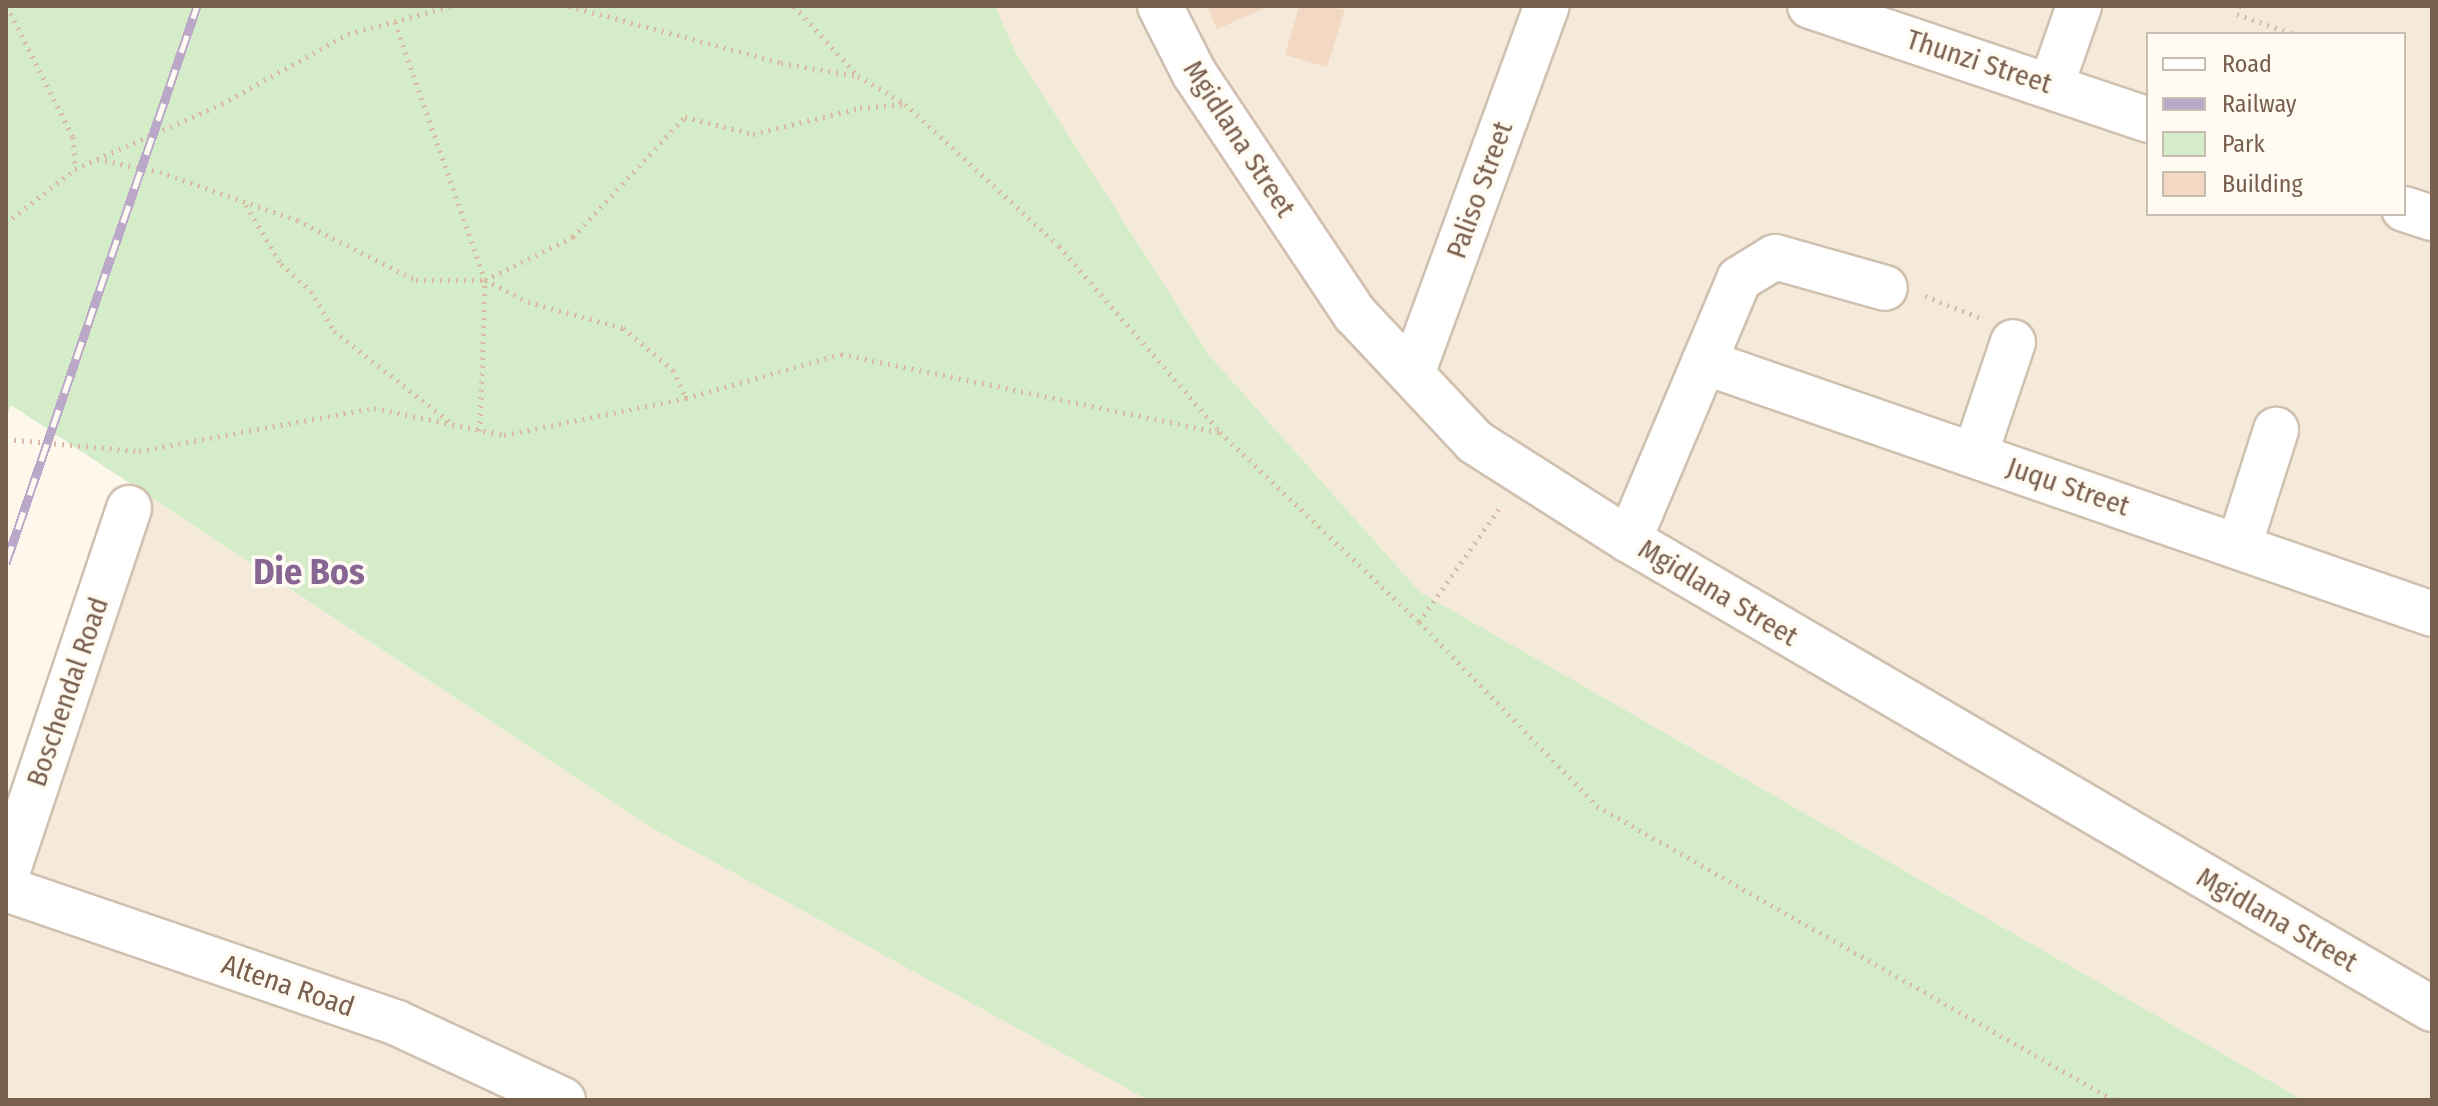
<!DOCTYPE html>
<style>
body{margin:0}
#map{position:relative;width:2438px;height:1106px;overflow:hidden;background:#fdf7ec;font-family:"Fira Sans Condensed",sans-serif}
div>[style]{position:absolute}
.residential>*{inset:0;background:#f5eada}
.green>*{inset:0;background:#d5ecc9}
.building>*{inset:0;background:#f3d8c3}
.path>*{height:5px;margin-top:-2.5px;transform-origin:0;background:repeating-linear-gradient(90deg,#d9bba5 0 2px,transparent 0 8px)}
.roads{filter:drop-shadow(2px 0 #d0c0b0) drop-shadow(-2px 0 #d0c0b0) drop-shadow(0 2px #d0c0b0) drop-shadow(0 -2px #d0c0b0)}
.minor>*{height:44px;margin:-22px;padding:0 22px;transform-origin:22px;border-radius:22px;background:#fff}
.rail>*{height:9px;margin-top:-4.5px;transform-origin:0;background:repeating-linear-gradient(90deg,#fffbf3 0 18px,#bba8c9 0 36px);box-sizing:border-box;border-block:2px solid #bba8c9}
span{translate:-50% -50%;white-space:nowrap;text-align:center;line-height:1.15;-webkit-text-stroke:7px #fffbf3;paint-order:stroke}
.street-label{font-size:28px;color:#795f4d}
.district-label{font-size:36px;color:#876694;font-weight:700}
.frame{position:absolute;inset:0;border:8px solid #795f4d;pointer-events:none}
.legend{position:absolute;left:2146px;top:32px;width:260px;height:184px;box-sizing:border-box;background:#fffbf3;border:2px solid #c9bdb1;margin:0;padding:10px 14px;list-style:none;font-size:24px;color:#795f4d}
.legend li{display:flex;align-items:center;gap:16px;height:40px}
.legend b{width:40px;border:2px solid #c9bdb1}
</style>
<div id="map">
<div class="residential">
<div style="clip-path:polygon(evenodd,995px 6px,2432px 6px,2432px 1100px,2303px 1100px,1420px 592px,1209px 355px,1016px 53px,995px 6px,2148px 34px,2404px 34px,2404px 214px,2148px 214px,2148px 34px)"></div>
<div style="clip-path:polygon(130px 484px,652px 828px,1149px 1100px,6px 1100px,6px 847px)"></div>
</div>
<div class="green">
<div style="clip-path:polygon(6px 6px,995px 6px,1016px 53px,1209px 355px,1420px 592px,2303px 1100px,1148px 1100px,652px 828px,11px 405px,6px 418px)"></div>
</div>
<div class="building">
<div style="clip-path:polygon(1207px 6px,1261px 6px,1263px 9px,1217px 29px)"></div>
<div style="clip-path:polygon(1299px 6px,1345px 9px,1327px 67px,1285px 55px)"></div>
</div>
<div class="path">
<div style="left:7px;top:6px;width:147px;rotate:63.3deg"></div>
<div style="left:73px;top:137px;width:32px;rotate:86deg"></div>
<div style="left:569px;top:6px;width:220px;rotate:15deg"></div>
<div style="left:781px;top:63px;width:78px;rotate:9.6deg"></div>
<div style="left:794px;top:6px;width:95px;rotate:47.6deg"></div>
<div style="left:858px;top:76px;width:55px;rotate:30.8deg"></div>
<div style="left:905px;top:104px;width:209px;rotate:42.7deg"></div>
<div style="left:1059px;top:246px;width:246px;rotate:49.1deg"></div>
<div style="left:1220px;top:432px;width:275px;rotate:43.7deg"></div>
<div style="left:1419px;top:622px;width:256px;rotate:45.9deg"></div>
<div style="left:1597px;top:806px;width:595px;rotate:29.63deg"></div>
<div style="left:2239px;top:6px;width:8px;rotate:104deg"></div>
<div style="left:2237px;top:14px;width:59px;rotate:19.7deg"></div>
<div style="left:395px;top:22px;width:273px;rotate:70.8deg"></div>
<div style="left:97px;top:159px;width:64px;rotate:11.7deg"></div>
<div style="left:160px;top:172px;width:145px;rotate:19.3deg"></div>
<div style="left:297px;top:220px;width:133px;rotate:26.8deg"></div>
<div style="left:416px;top:280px;width:69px"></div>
<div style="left:485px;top:280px;width:98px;rotate:-26deg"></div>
<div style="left:573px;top:237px;width:164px;rotate:-47deg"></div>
<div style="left:685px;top:117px;width:70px;rotate:14deg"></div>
<div style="left:753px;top:134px;width:110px;rotate:-13.7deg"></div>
<div style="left:860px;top:108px;width:44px;rotate:-5.2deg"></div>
<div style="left:246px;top:205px;width:69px;rotate:59.3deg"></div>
<div style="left:281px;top:264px;width:40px;rotate:42deg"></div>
<div style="left:311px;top:291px;width:46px;rotate:60.1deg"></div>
<div style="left:334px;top:331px;width:150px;rotate:38.2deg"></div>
<div style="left:6px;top:223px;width:88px;rotate:-38deg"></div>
<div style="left:75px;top:169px;width:161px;rotate:-23.9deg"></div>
<div style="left:222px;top:104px;width:144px;rotate:-29.1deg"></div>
<div style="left:348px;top:34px;width:107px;rotate:-15.2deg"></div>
<div style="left:1925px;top:296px;width:62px;rotate:21.6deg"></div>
<div style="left:480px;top:431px;width:151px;rotate:-88.1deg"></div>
<div style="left:485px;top:280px;width:48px;rotate:27.1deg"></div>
<div style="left:528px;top:302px;width:98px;rotate:15.3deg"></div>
<div style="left:623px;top:328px;width:65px;rotate:40deg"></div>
<div style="left:673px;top:370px;width:31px;rotate:65deg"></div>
<div style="left:6px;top:439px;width:134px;rotate:5.2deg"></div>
<div style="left:139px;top:451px;width:239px;rotate:-10.4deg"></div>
<div style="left:374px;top:408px;width:133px;rotate:11.7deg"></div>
<div style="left:504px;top:435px;width:186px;rotate:-11.5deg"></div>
<div style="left:686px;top:398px;width:161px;rotate:-15.8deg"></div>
<div style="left:841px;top:354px;width:386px;rotate:11.7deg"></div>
<div style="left:1419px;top:622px;width:142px;rotate:-54.7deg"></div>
</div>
<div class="roads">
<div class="minor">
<div style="left:1160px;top:6px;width:75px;rotate:63.1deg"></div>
<div style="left:1194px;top:73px;width:290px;rotate:56.3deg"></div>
<div style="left:1355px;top:314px;width:175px;rotate:46.8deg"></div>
<div style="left:1475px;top:442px;width:183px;rotate:32.5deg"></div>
<div style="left:1629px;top:540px;width:930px;rotate:30.29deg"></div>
<div style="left:1810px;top:6px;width:357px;rotate:18.6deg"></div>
<div style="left:2051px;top:86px;width:85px;rotate:-70.7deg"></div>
<div style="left:2404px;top:209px;width:29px;rotate:18deg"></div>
<div style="left:1704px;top:362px;width:770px;rotate:19.09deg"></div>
<div style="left:1412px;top:374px;width:392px;rotate:-69.9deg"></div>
<div style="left:1975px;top:455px;width:119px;rotate:-71.4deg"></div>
<div style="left:1629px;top:540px;width:283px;rotate:-67.1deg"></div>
<div style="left:1739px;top:279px;width:42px;rotate:-31.4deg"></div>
<div style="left:1775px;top:257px;width:114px;rotate:15.7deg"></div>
<div style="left:2239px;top:546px;width:122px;rotate:-72.3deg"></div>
<div style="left:6px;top:876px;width:388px;rotate:-71.5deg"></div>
<div style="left:6px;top:889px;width:413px;rotate:18.9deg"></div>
<div style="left:397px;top:1023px;width:183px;rotate:24.9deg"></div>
</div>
</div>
<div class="rail">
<div style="left:6px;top:563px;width:589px;rotate:-71.07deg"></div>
</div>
<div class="street-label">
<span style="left:1979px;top:62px;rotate:18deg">Thunzi Street</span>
<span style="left:1239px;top:139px;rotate:57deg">Mgidlana Street</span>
<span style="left:1480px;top:190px;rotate:-70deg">Paliso Street</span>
<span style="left:2068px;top:487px;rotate:19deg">Juqu Street</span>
<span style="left:1718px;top:593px;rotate:31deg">Mgidlana Street</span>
<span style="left:68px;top:692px;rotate:-71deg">Boschendal Road</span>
<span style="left:2277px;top:920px;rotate:30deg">Mgidlana Street</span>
<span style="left:288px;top:986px;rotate:19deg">Altena Road</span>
</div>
<div class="district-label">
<span style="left:309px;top:573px">Die Bos</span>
</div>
<div class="frame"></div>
<ul class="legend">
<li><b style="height:10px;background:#fff"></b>Road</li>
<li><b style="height:10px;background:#bba8c9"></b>Railway</li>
<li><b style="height:22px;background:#d5ecc9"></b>Park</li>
<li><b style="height:22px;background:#f3d8c3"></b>Building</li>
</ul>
</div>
